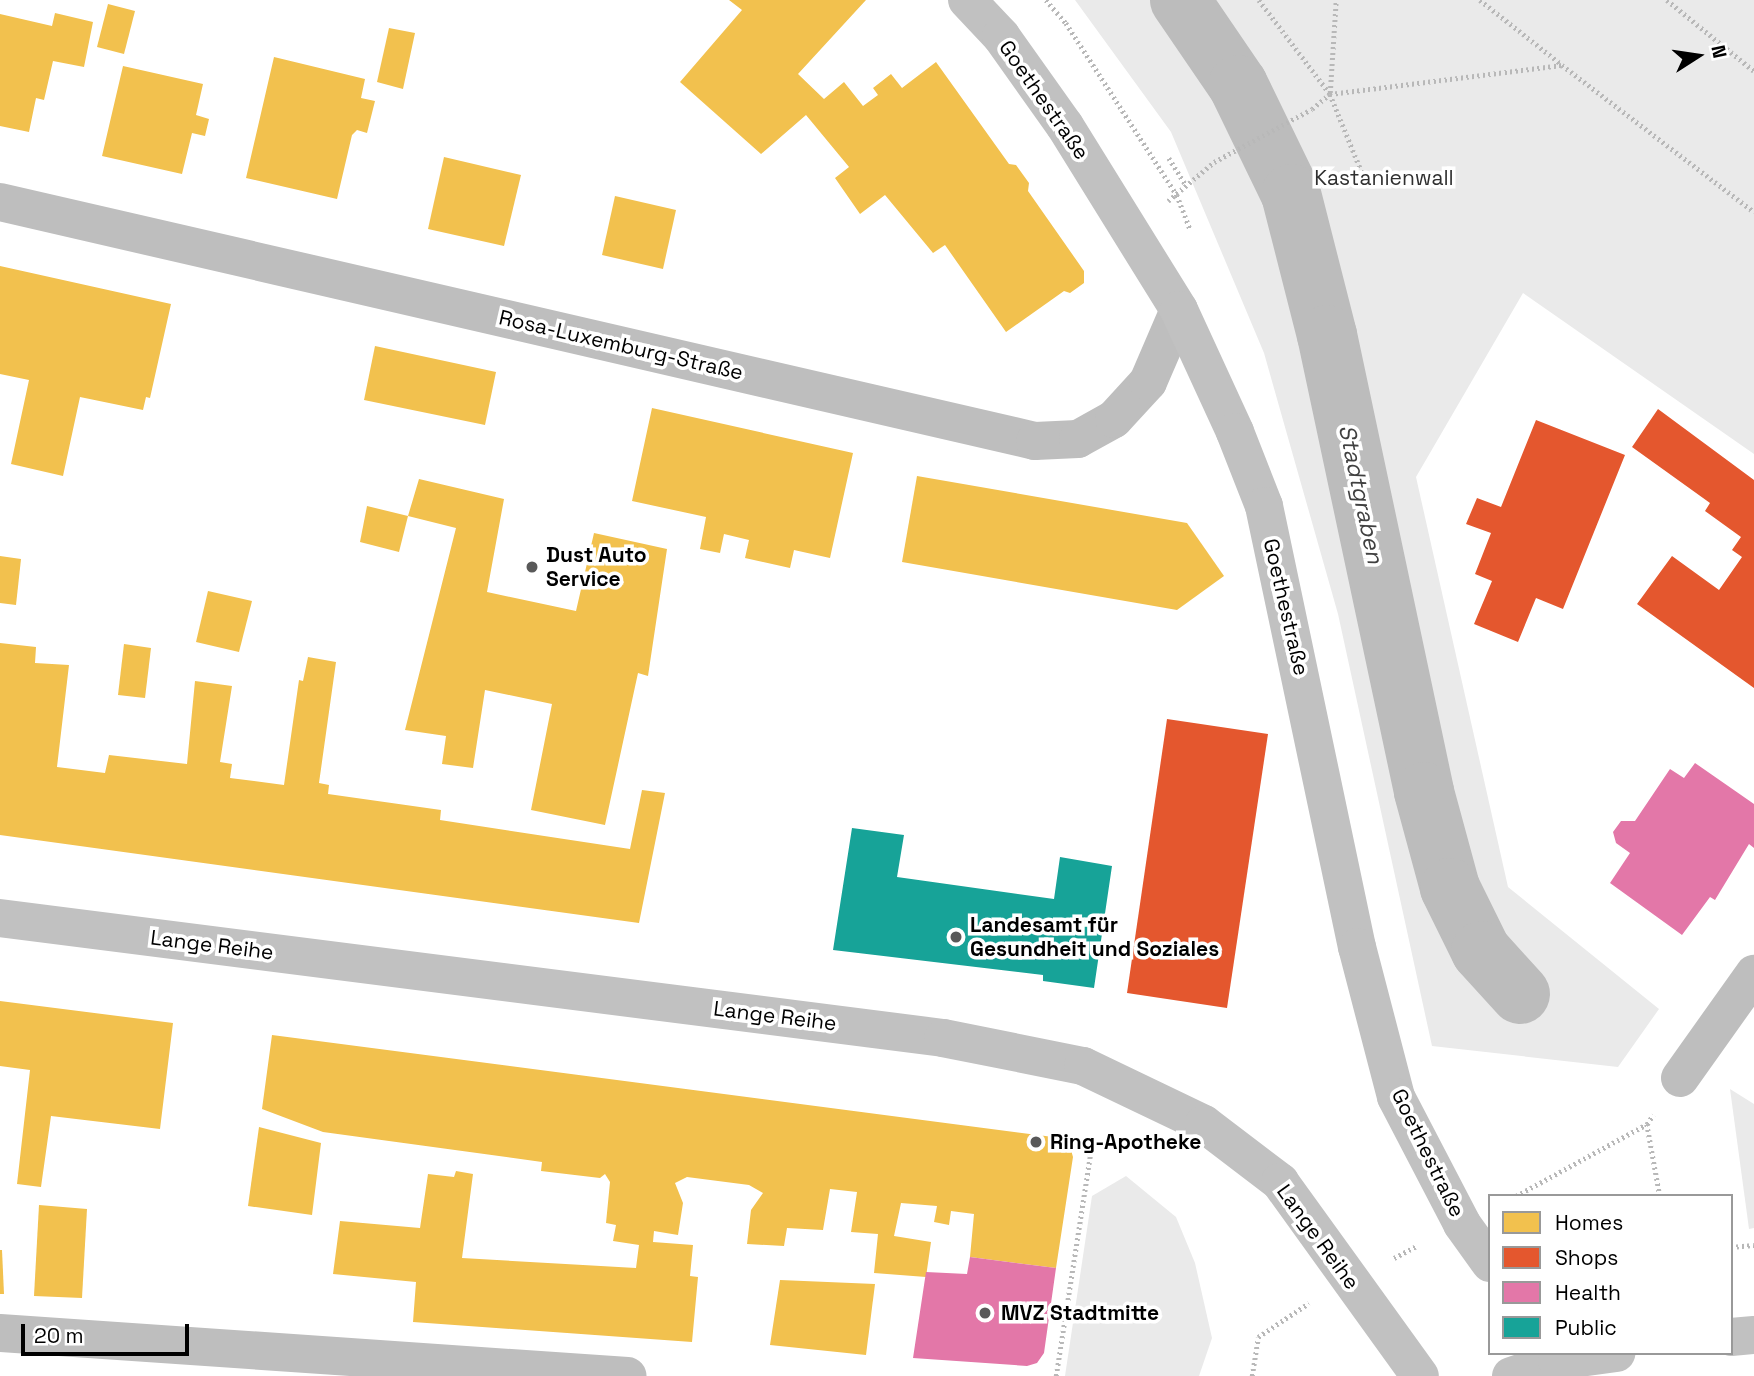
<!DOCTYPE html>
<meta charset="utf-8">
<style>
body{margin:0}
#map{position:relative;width:1754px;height:1376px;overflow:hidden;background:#fff;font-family:"Space Grotesk",sans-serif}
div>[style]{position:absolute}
.green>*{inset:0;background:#eaeaea}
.homes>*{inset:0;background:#f2c14e}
.shops>*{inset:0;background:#e4572e}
.health>*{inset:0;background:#e377a8}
.public>*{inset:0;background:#17a398}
.canal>*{height:60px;margin:-30px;padding:0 30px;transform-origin:30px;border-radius:30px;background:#bcbcbc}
.path>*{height:4.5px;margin-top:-2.25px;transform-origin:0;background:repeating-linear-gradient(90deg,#b8b8b8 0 2px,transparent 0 5.5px)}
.street>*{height:38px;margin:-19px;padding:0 19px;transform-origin:19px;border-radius:19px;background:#bebebe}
.secondary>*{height:38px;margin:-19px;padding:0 19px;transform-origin:19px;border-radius:19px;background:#c1c1c1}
.dots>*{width:19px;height:19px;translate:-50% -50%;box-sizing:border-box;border:4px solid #fff;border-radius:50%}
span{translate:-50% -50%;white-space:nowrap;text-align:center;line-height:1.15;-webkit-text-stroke:7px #fff;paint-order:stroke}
.street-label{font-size:21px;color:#000}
.park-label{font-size:21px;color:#2f2f2f}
.poi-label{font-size:21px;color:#000;font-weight:700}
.left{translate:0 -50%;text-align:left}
.water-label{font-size:23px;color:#404040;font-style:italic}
.legend{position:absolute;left:1488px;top:1194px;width:245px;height:161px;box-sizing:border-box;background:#fff;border:2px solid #999;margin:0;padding:9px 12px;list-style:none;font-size:21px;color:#000}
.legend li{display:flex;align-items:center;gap:14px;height:35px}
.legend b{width:35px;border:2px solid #999}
.north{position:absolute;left:1663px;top:21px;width:70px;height:70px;-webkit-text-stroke:5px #fff;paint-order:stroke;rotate:78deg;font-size:19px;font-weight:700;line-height:28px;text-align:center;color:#000}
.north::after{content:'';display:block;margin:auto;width:24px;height:32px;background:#000;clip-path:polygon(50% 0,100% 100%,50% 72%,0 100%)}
.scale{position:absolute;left:21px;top:1324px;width:168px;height:32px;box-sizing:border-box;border:4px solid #000;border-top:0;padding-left:9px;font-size:21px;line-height:24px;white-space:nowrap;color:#000;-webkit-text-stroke:5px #fff;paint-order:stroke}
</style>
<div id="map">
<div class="green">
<div style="clip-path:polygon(1075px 0,1754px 0,1754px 454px,1523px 293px,1416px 477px,1508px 887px,1659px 1009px,1618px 1067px,1432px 1046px,1338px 614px,1264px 353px,1171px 132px)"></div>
<div style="clip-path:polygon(1730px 1089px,1754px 1104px,1754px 1228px,1749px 1229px)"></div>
<div style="clip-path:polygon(1126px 1176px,1176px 1217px,1195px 1263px,1212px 1338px,1199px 1376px,1065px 1376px,1092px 1196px)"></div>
</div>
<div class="homes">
<div style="clip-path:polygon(729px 0,866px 0,798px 74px,824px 99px,844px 82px,863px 106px,878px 95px,873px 88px,891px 74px,902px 88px,936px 62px,1009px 164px,1016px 165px,1029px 183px,1028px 191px,1084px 271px,1084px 283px,1070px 293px,1064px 291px,1006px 332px,945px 245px,933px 253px,885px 195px,860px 214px,835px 178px,849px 167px,806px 115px,761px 154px,680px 82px,742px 10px)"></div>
<div style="clip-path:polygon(108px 4px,135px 11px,124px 54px,97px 47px)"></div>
<div style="clip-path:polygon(55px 13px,93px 22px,84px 67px,53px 61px,44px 100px,36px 98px,29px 132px,0 126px,0 14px,52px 26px)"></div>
<div style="clip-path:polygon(389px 28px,415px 33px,403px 89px,377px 82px)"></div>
<div style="clip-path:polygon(274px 57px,365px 79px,361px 98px,375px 101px,367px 133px,357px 130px,352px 135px,337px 199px,246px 178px)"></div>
<div style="clip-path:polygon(123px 66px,203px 84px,196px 115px,209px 119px,205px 136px,192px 133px,182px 174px,102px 156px)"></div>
<div style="clip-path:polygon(444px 157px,521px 175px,504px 246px,428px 229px)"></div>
<div style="clip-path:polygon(615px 196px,676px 210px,663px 269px,602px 255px)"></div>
<div style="clip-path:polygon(0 266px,171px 304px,150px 398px,146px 397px,143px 410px,80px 397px,63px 476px,11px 464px,29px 380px,0 374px)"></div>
<div style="clip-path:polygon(375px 346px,496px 372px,485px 425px,364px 400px)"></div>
<div style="clip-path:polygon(652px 408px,853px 453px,830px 558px,794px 550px,790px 568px,745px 558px,749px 540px,724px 534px,720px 553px,700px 549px,706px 517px,632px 501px)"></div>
<div style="clip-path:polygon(917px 476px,1187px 523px,1224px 576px,1177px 610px,902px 562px)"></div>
<div style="clip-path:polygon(419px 479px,504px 499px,487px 592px,576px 611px,594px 533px,667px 549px,648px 676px,638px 673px,605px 825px,531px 810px,552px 704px,485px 690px,473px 768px,442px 764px,446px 736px,405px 730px,456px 528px,408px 516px)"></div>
<div style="clip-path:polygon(367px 506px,408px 516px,399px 552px,360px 542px)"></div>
<div style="clip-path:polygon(0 556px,21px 559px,16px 605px,0 603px)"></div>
<div style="clip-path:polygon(208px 591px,252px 601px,239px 652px,196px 642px)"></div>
<div style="clip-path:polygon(0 643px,36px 647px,35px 663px,69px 665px,57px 767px,105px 773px,109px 755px,187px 764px,195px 681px,232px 686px,220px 762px,232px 764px,230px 778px,284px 785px,299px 680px,303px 681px,308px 657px,336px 662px,319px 783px,329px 785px,328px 794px,441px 810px,440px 820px,630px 849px,642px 790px,665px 793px,639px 923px,0 835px)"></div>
<div style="clip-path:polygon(124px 644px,151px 648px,145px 698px,118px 695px)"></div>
<div style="clip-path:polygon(0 1001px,173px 1023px,160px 1129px,51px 1116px,41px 1187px,17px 1184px,30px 1070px,0 1066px)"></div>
<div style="clip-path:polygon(272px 1035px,1061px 1138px,1069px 1143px,1073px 1157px,1056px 1268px,970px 1257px,974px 1214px,951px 1211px,949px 1225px,934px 1222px,937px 1206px,901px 1203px,894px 1236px,931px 1242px,926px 1277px,874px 1273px,878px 1234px,851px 1232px,857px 1192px,830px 1189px,823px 1230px,787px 1228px,784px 1246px,747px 1244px,751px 1210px,763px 1193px,749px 1185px,687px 1177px,675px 1183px,683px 1203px,678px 1235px,654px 1231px,653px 1242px,693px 1245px,690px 1276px,698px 1277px,692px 1342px,413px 1322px,416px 1282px,333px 1274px,340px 1221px,420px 1228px,428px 1174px,454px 1177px,456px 1171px,473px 1174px,462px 1258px,636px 1268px,639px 1245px,613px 1241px,616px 1225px,606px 1223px,610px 1182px,605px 1174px,600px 1178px,541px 1171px,542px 1162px,323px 1132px,262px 1109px)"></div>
<div style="clip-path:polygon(259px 1127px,321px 1143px,312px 1215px,248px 1206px)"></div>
<div style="clip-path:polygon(39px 1205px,87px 1209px,82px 1298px,34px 1296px)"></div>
<div style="clip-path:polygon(0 1250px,2px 1250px,4px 1294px,0 1294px)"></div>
<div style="clip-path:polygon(780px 1280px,875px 1284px,866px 1355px,770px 1345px)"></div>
</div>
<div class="shops">
<div style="clip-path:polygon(1658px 409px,1754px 480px,1754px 688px,1637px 604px,1672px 556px,1719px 590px,1742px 557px,1732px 550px,1741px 537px,1705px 511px,1710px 503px,1632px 447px)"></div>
<div style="clip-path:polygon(1536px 420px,1625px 455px,1563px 609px,1536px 598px,1518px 642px,1474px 624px,1492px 581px,1475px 574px,1491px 533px,1466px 524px,1477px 498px,1501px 507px)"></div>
<div style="clip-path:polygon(1167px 719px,1268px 734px,1227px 1008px,1127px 993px)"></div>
</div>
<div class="health">
<div style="clip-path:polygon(1695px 763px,1754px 804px,1754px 848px,1749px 844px,1715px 900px,1710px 897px,1682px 935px,1610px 883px,1630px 853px,1616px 843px,1613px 832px,1621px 821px,1635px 821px,1670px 769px,1684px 778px)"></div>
<div style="clip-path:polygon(970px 1257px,1056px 1268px,1044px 1353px,1037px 1363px,1027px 1366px,913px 1358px,926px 1272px,967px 1274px)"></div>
</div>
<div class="public">
<div style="clip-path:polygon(852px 828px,904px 835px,897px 877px,1054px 899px,1060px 857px,1112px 866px,1094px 988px,1043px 981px,1043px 975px,833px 950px)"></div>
</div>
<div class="canal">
<div style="left:1180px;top:0;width:103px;rotate:55.7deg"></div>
<div style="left:1238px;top:85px;width:121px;rotate:64.1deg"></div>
<div style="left:1291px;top:194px;width:146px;rotate:75.7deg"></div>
<div style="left:1327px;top:335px;width:467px;rotate:78deg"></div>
<div style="left:1424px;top:792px;width:99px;rotate:74.8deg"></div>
<div style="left:1450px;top:888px;width:70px;rotate:63.8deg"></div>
<div style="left:1481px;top:951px;width:58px;rotate:47.8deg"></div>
</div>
<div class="path">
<div style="left:1046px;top:0;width:30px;rotate:49deg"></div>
<div style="left:1066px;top:23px;width:205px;rotate:57.2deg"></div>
<div style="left:1177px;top:195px;width:36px;rotate:69deg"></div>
<div style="left:1259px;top:0;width:118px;rotate:52.9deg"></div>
<div style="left:1330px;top:94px;width:95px;rotate:67.8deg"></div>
<div style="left:1480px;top:0;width:103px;rotate:38.3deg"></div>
<div style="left:1667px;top:0;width:112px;rotate:39.2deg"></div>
<div style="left:1330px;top:93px;width:93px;rotate:-86.3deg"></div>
<div style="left:1169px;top:158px;width:32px;rotate:58deg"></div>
<div style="left:1168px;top:201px;width:60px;rotate:-40.3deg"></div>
<div style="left:1214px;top:162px;width:111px;rotate:-28.4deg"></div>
<div style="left:1312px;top:109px;width:23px;rotate:-40deg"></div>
<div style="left:1330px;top:94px;width:234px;rotate:-7.1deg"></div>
<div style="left:1562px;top:65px;width:242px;rotate:37.4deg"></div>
<div style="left:1647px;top:1124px;width:73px;rotate:79.8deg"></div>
<div style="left:1516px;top:1196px;width:149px;rotate:-28.8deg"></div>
<div style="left:1647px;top:1124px;width:11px;rotate:-56deg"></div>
<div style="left:1731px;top:1247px;width:23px;rotate:-5deg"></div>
<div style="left:1394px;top:1258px;width:26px;rotate:-28deg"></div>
<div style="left:1056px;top:1376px;width:243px;rotate:-81.2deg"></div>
<div style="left:1252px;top:1376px;width:39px;rotate:-81deg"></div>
<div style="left:1258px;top:1337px;width:61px;rotate:-33.7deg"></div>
</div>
<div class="street">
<div style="left:0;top:202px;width:1062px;rotate:13deg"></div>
<div style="left:1035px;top:441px;width:43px;rotate:-2.7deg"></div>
<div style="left:1078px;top:439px;width:41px;rotate:-29.1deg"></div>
<div style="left:1114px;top:419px;width:50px;rotate:-47.4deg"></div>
<div style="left:1148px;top:382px;width:78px;rotate:-66.7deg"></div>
<div style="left:1680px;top:1078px;width:128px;rotate:-54.6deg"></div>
<div style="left:0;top:1333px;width:629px;rotate:3.92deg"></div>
</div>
<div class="secondary">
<div style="left:967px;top:0;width:50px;rotate:46.6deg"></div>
<div style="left:1001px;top:36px;width:110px;rotate:54.6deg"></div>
<div style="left:1065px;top:126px;width:216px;rotate:58.2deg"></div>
<div style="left:1179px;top:310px;width:134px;rotate:65.3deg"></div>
<div style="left:1235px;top:432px;width:79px;rotate:68.6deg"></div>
<div style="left:1264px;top:506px;width:451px;rotate:78.1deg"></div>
<div style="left:1357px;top:947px;width:155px;rotate:75.4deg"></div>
<div style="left:1396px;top:1097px;width:143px;rotate:62.5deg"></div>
<div style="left:1462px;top:1224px;width:48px;rotate:54.3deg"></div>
<div style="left:0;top:918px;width:951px;rotate:7.25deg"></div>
<div style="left:943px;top:1038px;width:143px;rotate:11.3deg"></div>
<div style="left:1083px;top:1066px;width:134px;rotate:25.6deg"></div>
<div style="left:1204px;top:1124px;width:96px;rotate:37.3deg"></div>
<div style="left:1280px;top:1182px;width:239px;rotate:54.2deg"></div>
<div style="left:1731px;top:1337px;width:23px;rotate:-5deg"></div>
<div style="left:1511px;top:1376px;width:48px;rotate:-18.1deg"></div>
<div style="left:1557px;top:1361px;width:60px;rotate:-7.7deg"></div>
</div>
<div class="dots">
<div style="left:532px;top:567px;background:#595959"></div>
<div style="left:956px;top:937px;background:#595959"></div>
<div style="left:1036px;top:1142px;background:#595959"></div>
<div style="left:985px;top:1313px;background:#595959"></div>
</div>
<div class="street-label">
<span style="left:1044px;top:100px;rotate:55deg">Goethestraße</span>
<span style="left:621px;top:345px;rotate:13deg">Rosa-Luxemburg-Straße</span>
<span style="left:1286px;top:607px;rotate:77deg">Goethestraße</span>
<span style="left:212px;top:945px;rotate:7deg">Lange Reihe</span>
<span style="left:775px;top:1016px;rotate:7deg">Lange Reihe</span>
<span style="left:1428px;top:1153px;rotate:64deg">Goethestraße</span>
<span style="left:1318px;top:1237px;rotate:54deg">Lange Reihe</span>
</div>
<div class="park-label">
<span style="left:1384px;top:178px">Kastanienwall</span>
</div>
<div class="poi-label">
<span class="left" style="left:546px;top:567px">Dust Auto<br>Service</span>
<span class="left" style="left:970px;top:937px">Landesamt für<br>Gesundheit und Soziales</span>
<span class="left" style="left:1050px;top:1142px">Ring-Apotheke</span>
<span class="left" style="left:1001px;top:1313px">MVZ Stadtmitte</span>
</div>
<div class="water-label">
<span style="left:1361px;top:494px;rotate:78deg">Stadtgraben</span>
</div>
<ul class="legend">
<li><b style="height:19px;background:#f2c14e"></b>Homes</li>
<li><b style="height:19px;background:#e4572e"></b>Shops</li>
<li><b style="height:19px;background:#e377a8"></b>Health</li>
<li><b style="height:19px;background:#17a398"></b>Public</li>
</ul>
<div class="north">N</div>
<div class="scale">20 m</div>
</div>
